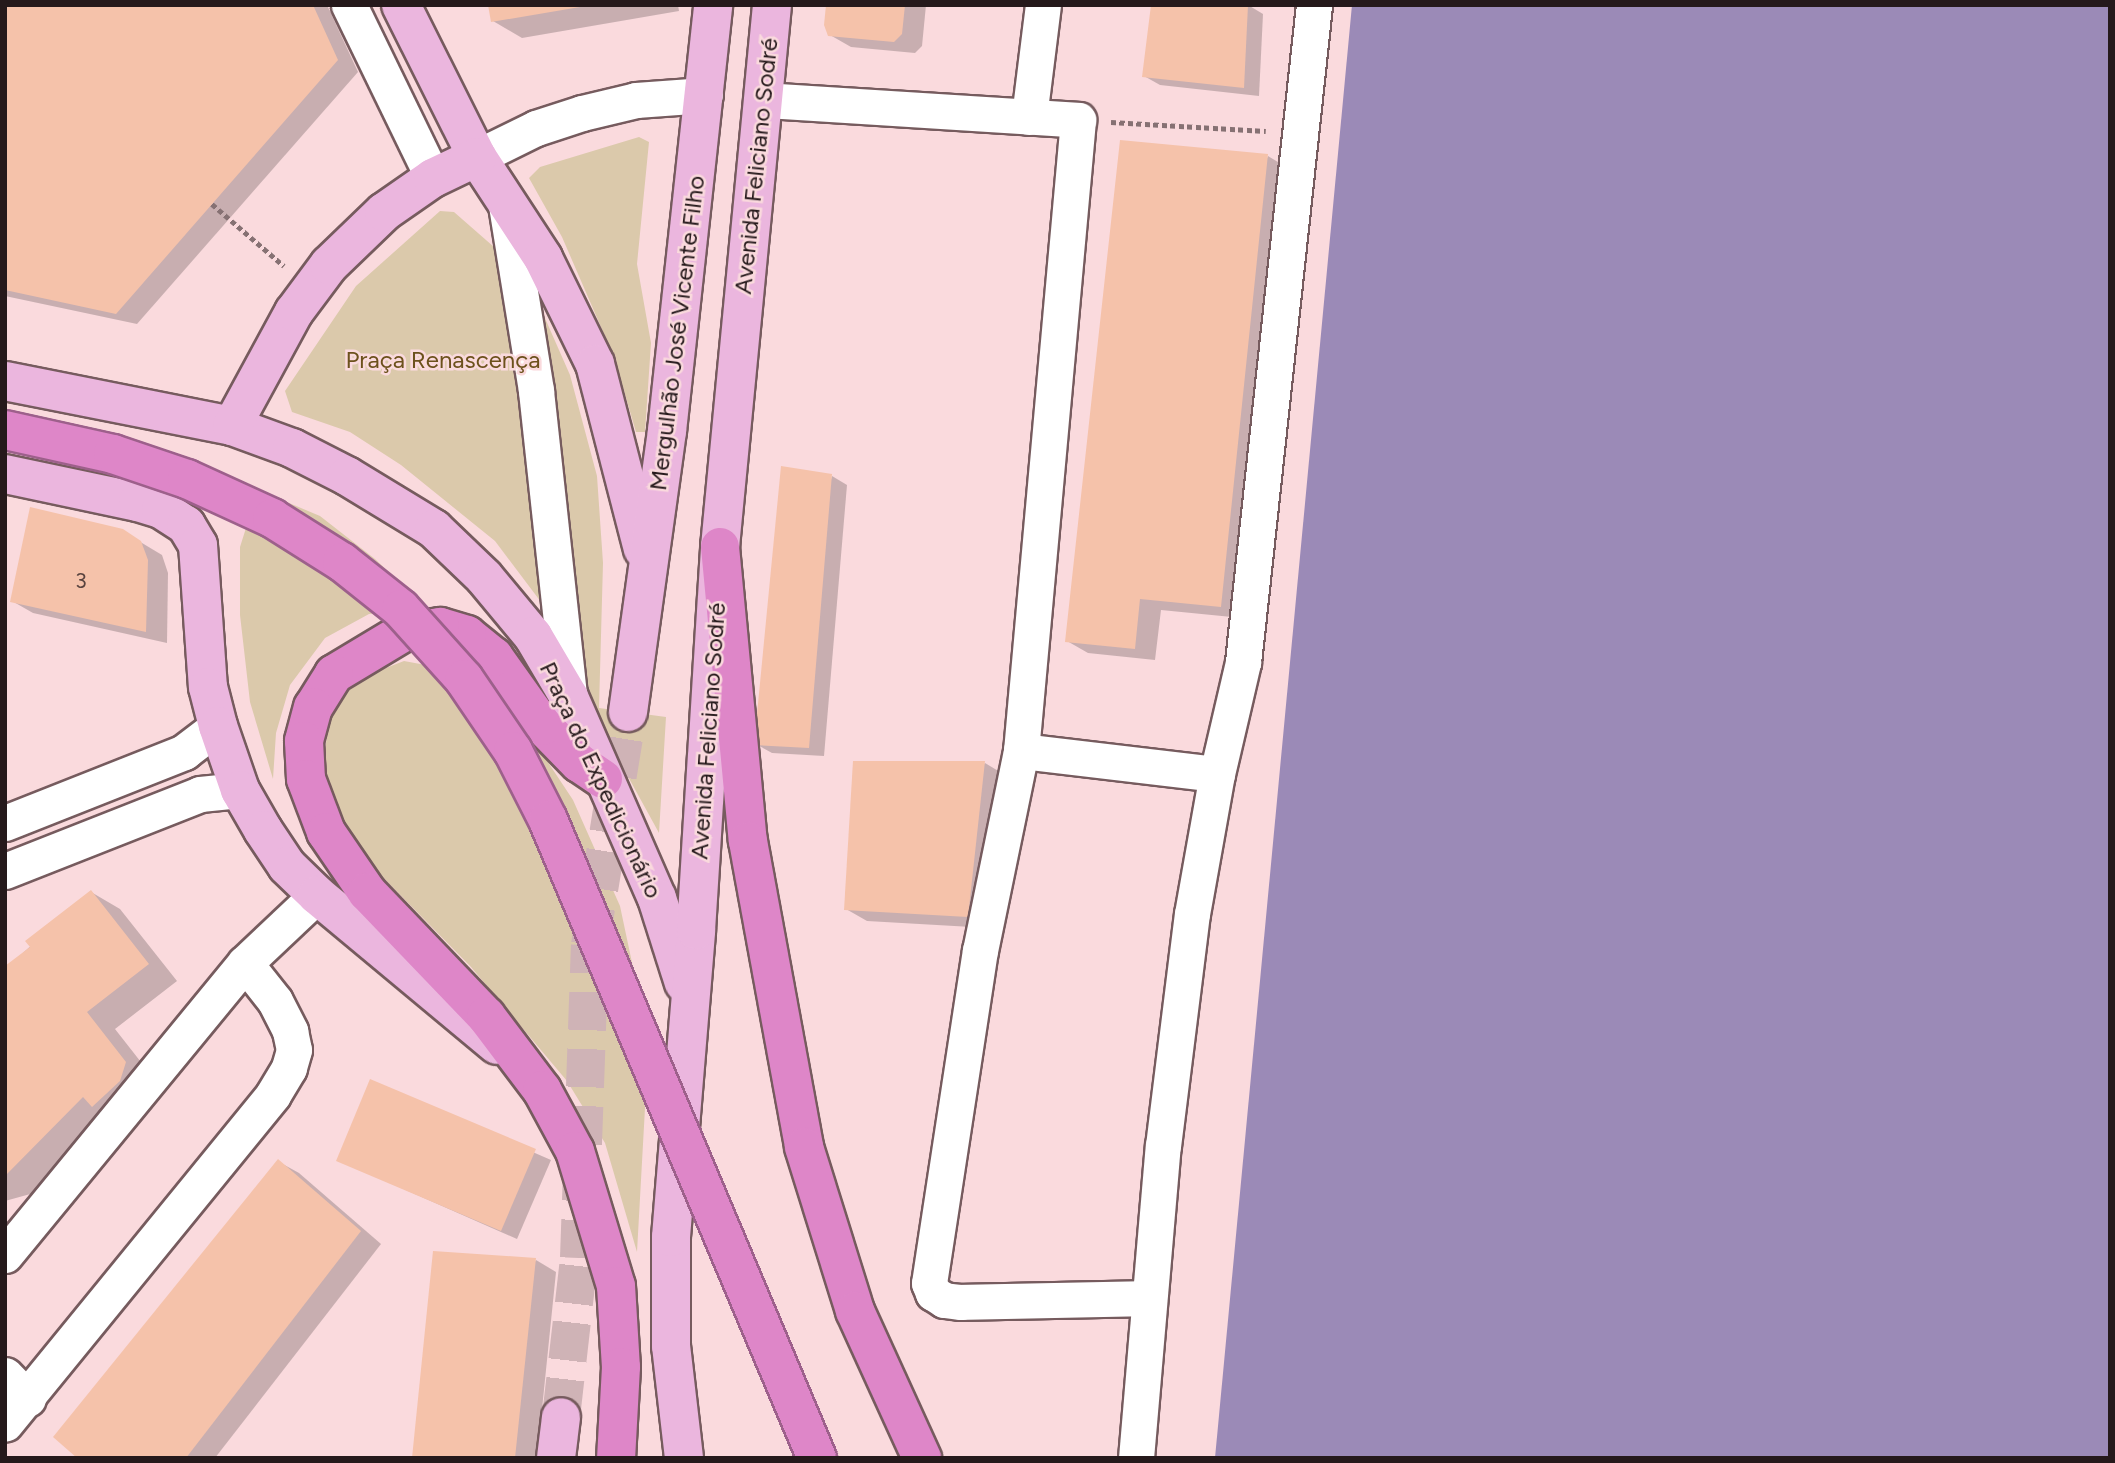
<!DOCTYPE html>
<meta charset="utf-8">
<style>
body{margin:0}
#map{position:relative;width:2115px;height:1463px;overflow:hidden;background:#fadadd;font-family:Figtree,sans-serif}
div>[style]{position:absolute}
.green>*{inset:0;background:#dbc9ab}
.water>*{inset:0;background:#9b8ab7}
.shadow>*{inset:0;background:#0003}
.building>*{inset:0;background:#f5c2aa}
.major-tunnel>*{height:38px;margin-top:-19px;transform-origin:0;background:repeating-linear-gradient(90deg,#cfb3b6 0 38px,transparent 0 57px)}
.path>*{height:4.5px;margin-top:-2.25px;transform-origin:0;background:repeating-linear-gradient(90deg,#867173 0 5px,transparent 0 8.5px)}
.roads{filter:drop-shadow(2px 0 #765b5e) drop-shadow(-2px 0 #765b5e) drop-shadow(0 2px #765b5e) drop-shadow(0 -2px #765b5e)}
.minor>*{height:35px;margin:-17.5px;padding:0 17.5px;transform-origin:17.5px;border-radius:17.5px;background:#fff}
.major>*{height:38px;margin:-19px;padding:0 19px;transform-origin:19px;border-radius:19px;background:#ebb6de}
.highway>*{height:38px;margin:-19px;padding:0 19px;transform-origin:19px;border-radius:19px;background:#de86c8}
.bridges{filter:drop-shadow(2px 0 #9d608b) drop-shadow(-2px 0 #9d608b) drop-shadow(0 2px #9d608b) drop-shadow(0 -2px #9d608b)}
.highway-bridge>*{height:38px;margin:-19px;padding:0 19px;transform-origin:19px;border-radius:19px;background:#de86c8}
span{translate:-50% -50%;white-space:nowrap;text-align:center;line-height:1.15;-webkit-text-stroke:5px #fadadd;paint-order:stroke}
.number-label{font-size:21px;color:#59433f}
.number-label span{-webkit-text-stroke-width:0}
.street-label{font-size:24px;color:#25191b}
.park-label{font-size:24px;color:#6c511c}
.frame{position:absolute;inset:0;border:7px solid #25191b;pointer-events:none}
</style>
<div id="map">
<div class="green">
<div style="clip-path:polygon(639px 137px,649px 142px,637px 264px,651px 343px,645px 432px,636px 432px,614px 357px,562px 237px,529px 178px,540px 167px)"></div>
<div style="clip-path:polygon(440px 211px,454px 212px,526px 275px,570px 375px,597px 476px,603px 563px,599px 708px,666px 717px,659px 833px,592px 711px,556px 622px,495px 541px,401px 465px,350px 432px,292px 412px,285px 391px,356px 286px)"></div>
<div style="clip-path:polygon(258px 490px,320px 516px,375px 559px,428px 609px,369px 614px,325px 638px,290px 685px,276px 733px,273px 779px,250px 702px,240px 615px,240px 547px)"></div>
<div style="clip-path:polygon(404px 661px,431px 666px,514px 711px,573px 800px,620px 906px,638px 991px,645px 1108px,637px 1252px,605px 1143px,567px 1081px,471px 967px,364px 858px,335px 812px,324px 760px,330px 710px,360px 678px)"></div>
</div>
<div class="water">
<div style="clip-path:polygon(1352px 5px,2110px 5px,2110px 1458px,1215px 1458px)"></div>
</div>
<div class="shadow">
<div style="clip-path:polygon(5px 5px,327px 5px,358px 72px,137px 324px,5px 296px)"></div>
<div style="clip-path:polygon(490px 5px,678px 5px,679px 11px,522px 38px,493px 21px)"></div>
<div style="clip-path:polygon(827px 5px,926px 5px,922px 46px,915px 53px,851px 47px,830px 35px)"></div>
<div style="clip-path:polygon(1248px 5px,1263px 14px,1259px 96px,1160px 85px,1144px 76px)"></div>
<div style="clip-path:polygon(1268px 156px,1288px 168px,1242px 618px,1161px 610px,1155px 660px,1088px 653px,1067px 641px)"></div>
<div style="clip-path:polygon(832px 476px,847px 485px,824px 756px,772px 753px,756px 744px)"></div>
<div style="clip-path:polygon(122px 531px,162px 555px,168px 573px,167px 643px,33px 613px,12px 601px)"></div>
<div style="clip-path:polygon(985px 763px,1005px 775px,989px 928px,867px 921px,846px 909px)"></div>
<div style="clip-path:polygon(91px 892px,120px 909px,177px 981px,115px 1029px,155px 1080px,34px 1193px,5px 1201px,5px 969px)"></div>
<div style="clip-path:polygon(371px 1081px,551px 1160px,517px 1239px,338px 1160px)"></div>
<div style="clip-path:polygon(279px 1162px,299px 1173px,381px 1244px,215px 1458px,80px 1458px)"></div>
<div style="clip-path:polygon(536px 1260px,556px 1272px,537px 1458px,414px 1458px)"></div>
</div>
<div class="building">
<div style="clip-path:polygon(5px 5px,313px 5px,338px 60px,116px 314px,5px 290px)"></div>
<div style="clip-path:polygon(488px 5px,580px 5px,580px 7px,491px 22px)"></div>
<div style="clip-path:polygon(826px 5px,905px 5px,902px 34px,894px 42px,828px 36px,824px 25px)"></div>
<div style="clip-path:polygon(1151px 5px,1248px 5px,1244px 88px,1142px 77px)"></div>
<div style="clip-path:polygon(1120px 140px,1268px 154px,1221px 607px,1140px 599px,1135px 649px,1065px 642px)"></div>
<div style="clip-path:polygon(781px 466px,832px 474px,809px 748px,754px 745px)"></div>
<div style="clip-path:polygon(30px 507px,123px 529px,141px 541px,148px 560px,146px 632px,10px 602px)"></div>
<div style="clip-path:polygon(853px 761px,985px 761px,968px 917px,844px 910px)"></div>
<div style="clip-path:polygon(91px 890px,149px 964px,87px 1012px,126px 1062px,120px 1081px,92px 1107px,83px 1097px,5px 1176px,5px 966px,30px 947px,25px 941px)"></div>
<div style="clip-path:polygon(370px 1079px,536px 1149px,501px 1231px,336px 1161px)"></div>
<div style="clip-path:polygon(278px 1159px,361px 1231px,186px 1458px,77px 1458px,53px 1437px)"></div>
<div style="clip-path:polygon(433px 1251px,536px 1258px,515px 1458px,412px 1458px)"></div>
</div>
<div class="major-tunnel">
<div style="left:561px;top:1417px;width:160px;rotate:-83.5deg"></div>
<div style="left:579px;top:1258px;width:313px;rotate:-88deg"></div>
<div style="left:590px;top:945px;width:236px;rotate:-80.7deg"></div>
</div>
<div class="path">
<div style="left:1111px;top:122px;width:155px;rotate:3.3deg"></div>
<div style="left:212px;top:204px;width:95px;rotate:40.7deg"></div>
</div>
<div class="roads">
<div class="minor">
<div style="left:349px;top:5px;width:192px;rotate:64.1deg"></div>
<div style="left:764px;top:100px;width:315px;rotate:3.6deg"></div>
<div style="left:1078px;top:120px;width:634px;rotate:95.16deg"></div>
<div style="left:1021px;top:751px;width:203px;rotate:101.6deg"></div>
<div style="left:980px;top:950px;width:337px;rotate:98.7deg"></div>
<div style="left:929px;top:1283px;width:11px;rotate:68deg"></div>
<div style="left:933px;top:1293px;width:13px;rotate:32deg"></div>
<div style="left:944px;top:1300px;width:17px;rotate:7deg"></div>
<div style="left:961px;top:1302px;width:186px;rotate:-1.2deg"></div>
<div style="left:1029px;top:117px;width:113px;rotate:-82.9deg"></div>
<div style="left:477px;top:157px;width:66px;rotate:-26.2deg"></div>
<div style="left:536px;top:128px;width:48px;rotate:-18.1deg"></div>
<div style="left:582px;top:113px;width:56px;rotate:-13.5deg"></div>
<div style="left:636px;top:100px;width:69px;rotate:-4.1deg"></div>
<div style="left:506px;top:205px;width:188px;rotate:80.8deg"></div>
<div style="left:536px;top:391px;width:308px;rotate:83.8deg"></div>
<div style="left:1021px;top:751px;width:197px;rotate:6.7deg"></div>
<div style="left:5px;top:823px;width:193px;rotate:-21.6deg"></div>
<div style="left:184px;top:752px;width:43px;rotate:-37.4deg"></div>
<div style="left:5px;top:871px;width:210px;rotate:-21.5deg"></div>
<div style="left:200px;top:794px;width:40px;rotate:-5.7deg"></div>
<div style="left:245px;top:963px;width:99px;rotate:-43.4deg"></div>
<div style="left:5px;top:1255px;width:378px;rotate:-50.6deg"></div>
<div style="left:245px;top:963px;width:48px;rotate:51.7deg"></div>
<div style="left:275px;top:1001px;width:34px;rotate:63deg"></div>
<div style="left:290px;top:1031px;width:19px;rotate:78deg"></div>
<div style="left:294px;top:1050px;width:19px;rotate:106deg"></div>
<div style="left:289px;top:1068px;width:31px;rotate:121deg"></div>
<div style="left:273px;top:1095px;width:424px;rotate:129.2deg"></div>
<div style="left:5px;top:1375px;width:33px;rotate:46deg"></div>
<div style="left:1136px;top:1458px;width:313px;rotate:-85.1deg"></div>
<div style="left:1163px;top:1146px;width:234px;rotate:-82.9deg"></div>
<div style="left:1192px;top:914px;width:142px;rotate:-79.9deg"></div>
<div style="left:1217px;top:774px;width:115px;rotate:-76.9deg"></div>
<div style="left:1243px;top:662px;width:661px;rotate:-83.83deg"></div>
</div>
<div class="major">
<div style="left:401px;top:5px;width:170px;rotate:63.4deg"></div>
<div style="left:477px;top:157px;width:121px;rotate:56.8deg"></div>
<div style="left:543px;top:258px;width:118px;rotate:63.9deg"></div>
<div style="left:595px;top:364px;width:191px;rotate:75.5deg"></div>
<div style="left:5px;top:381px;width:231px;rotate:11.2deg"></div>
<div style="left:232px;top:426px;width:64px;rotate:20.1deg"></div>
<div style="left:292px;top:448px;width:62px;rotate:27deg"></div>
<div style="left:347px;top:476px;width:102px;rotate:31.3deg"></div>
<div style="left:434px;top:529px;width:69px;rotate:43.8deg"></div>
<div style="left:484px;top:577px;width:77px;rotate:50.3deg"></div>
<div style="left:533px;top:636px;width:71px;rotate:59.5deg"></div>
<div style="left:569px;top:697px;width:219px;rotate:66.4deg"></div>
<div style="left:657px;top:898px;width:89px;rotate:72.4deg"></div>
<div style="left:232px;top:426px;width:130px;rotate:-61.5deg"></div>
<div style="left:294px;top:312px;width:59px;rotate:-53.3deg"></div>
<div style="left:329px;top:265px;width:76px;rotate:-43.9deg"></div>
<div style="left:384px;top:212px;width:60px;rotate:-34.8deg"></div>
<div style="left:433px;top:178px;width:49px;rotate:-25.5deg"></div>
<div style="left:5px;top:474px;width:136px;rotate:11.9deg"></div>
<div style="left:138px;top:502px;width:24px;rotate:17deg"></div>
<div style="left:161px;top:509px;width:30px;rotate:33deg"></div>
<div style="left:186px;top:525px;width:23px;rotate:59deg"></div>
<div style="left:198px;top:545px;width:142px;rotate:86deg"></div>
<div style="left:208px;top:687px;width:40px;rotate:75.6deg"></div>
<div style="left:218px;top:726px;width:68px;rotate:71deg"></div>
<div style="left:240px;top:790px;width:46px;rotate:60.1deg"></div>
<div style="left:263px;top:830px;width:43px;rotate:56.3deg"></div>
<div style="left:287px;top:866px;width:42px;rotate:44deg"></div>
<div style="left:317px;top:895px;width:234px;rotate:39.8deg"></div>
<div style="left:628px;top:712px;width:284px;rotate:-82.1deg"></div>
<div style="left:667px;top:431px;width:428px;rotate:-83.8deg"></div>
<div style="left:556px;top:1458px;width:41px;rotate:-83deg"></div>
<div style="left:684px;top:1458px;width:113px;rotate:-96.6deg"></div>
<div style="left:671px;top:1346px;width:109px;rotate:-90deg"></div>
<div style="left:671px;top:1237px;width:308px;rotate:-85.3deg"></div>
<div style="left:696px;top:930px;width:384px;rotate:-86.4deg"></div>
<div style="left:720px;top:547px;width:544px;rotate:-84.52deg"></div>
</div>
<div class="highway">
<div style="left:720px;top:547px;width:295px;rotate:84.6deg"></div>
<div style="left:748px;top:841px;width:311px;rotate:79.6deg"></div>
<div style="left:804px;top:1147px;width:172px;rotate:72.7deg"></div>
<div style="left:855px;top:1311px;width:162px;rotate:65.5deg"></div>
<div style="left:603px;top:779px;width:29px;rotate:-146deg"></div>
<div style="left:579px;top:763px;width:52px;rotate:-134.2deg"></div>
<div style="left:543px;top:726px;width:85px;rotate:-125.4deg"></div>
<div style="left:494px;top:657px;width:35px;rotate:-141deg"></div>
<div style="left:467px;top:635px;width:28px;rotate:-163deg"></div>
<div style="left:440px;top:627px;width:36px;rotate:172deg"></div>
<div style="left:404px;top:632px;width:82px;rotate:149deg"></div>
<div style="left:334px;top:674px;width:39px;rotate:122deg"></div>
<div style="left:313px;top:707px;width:35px;rotate:105deg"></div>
<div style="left:304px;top:741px;width:38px;rotate:87deg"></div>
<div style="left:306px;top:779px;width:57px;rotate:69.3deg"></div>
<div style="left:326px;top:832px;width:73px;rotate:55.7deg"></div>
<div style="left:367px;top:892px;width:172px;rotate:46.2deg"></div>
<div style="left:486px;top:1016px;width:93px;rotate:52.9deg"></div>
<div style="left:542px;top:1090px;width:69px;rotate:61.6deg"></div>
<div style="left:575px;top:1151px;width:141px;rotate:73.1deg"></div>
<div style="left:616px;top:1286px;width:81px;rotate:86.5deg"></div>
<div style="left:621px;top:1367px;width:91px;rotate:93.1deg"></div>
</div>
</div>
<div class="bridges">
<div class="highway-bridge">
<div style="left:5px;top:430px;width:111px;rotate:12.5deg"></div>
<div style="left:113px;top:454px;width:78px;rotate:18.7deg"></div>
<div style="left:187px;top:479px;width:94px;rotate:24.6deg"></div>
<div style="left:272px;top:518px;width:83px;rotate:32.2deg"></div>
<div style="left:342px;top:562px;width:75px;rotate:38.5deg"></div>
<div style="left:401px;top:609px;width:94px;rotate:48deg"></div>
<div style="left:464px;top:679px;width:87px;rotate:55.8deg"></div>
<div style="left:513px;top:751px;width:77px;rotate:63.1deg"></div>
<div style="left:548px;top:820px;width:692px;rotate:67.14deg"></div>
</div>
</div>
<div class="number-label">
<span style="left:81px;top:581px">3</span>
</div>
<div class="street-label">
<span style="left:756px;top:166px;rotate:-84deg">Avenida Feliciano Sodré</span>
<span style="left:677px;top:333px;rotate:-83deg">Mergulhão José Vicente Filho</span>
<span style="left:708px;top:731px;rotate:-86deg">Avenida Feliciano Sodré</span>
<span style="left:601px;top:780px;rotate:65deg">Praça do Expedicionário</span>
</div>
<div class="park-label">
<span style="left:443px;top:360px">Praça Renascença</span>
</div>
<div class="frame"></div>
</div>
